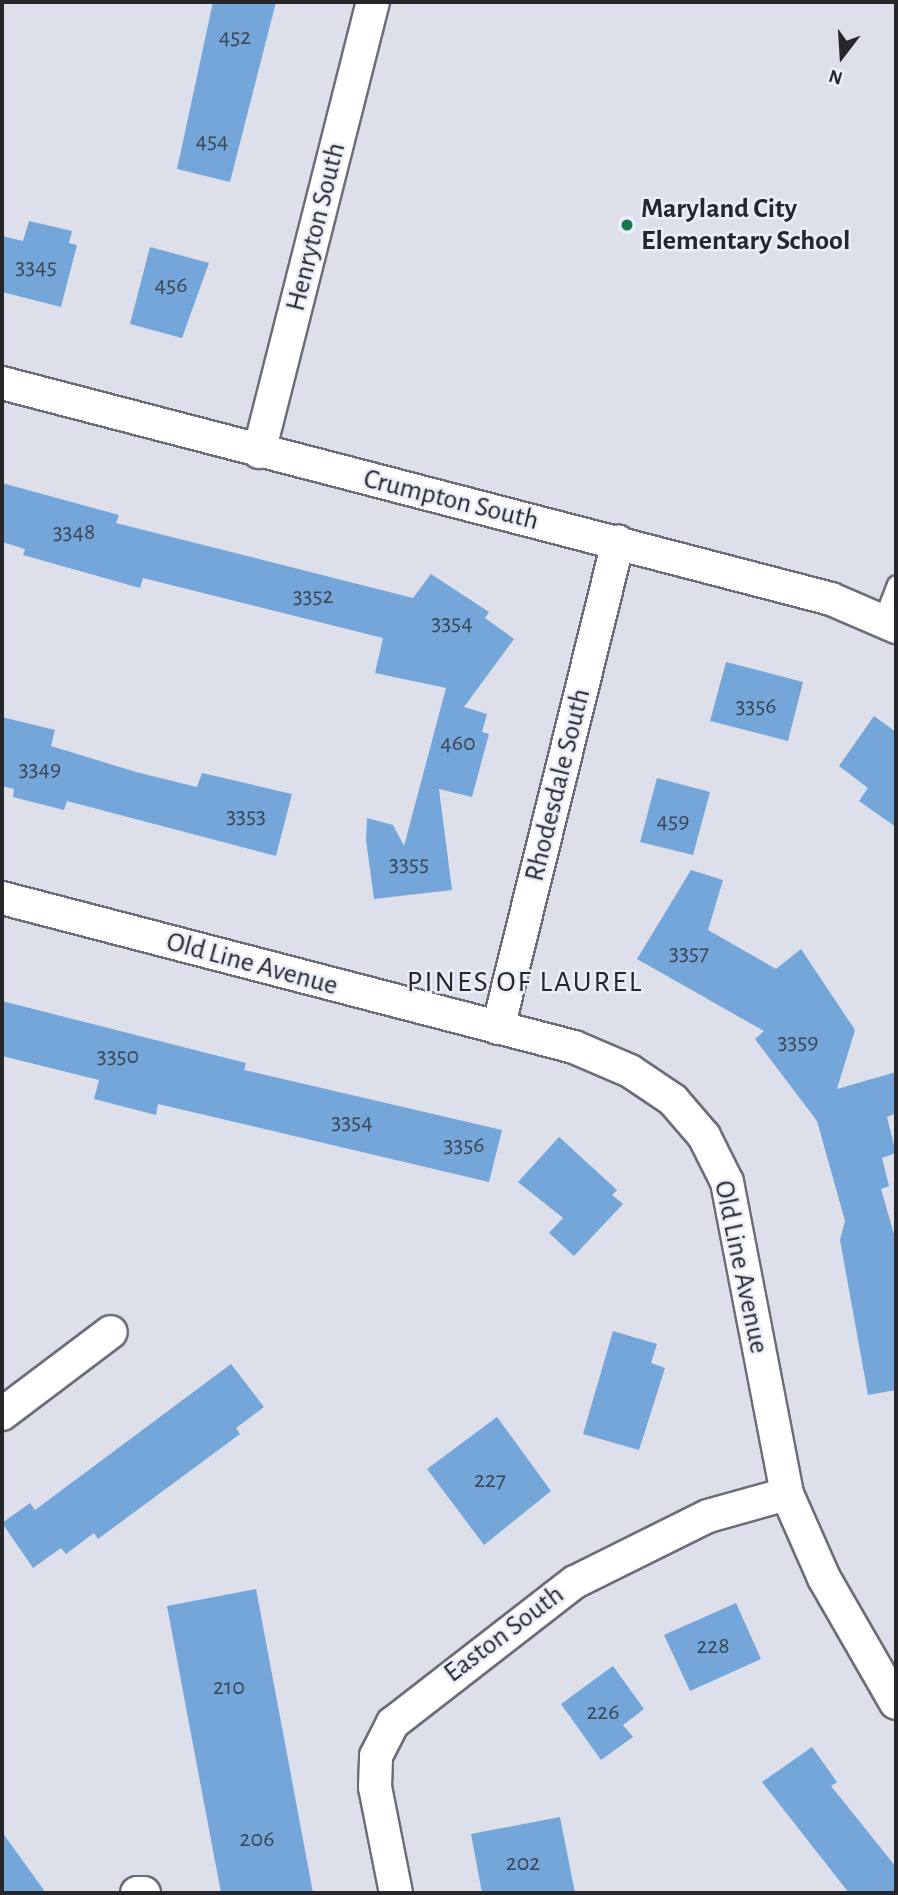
<!DOCTYPE html>
<style>
body{margin:0}
#map{position:relative;width:898px;height:1895px;overflow:hidden;background:#dde0eb;font-family:"Alegreya Sans",sans-serif}
div>[style]{position:absolute}
.building>*{inset:0;background:#75a6d9}
.roads{filter:drop-shadow(2px 0 #6b6d77) drop-shadow(-2px 0 #6b6d77) drop-shadow(0 2px #6b6d77) drop-shadow(0 -2px #6b6d77)}
.service>*{height:16px;margin:-8px;padding:0 8px;transform-origin:8px;border-radius:8px;background:#fff}
.minor>*{height:32px;margin:-16px;padding:0 16px;transform-origin:16px;border-radius:16px;background:#fff}
.dots>*{width:19px;height:19px;translate:-50% -50%;box-sizing:border-box;border:4px solid #eaeef8;border-radius:50%}
span{translate:-50% -50%;white-space:nowrap;text-align:center;line-height:1.15;-webkit-text-stroke:5px #eaeef8;paint-order:stroke}
.number-label{font-size:24px;color:#3a4756}
.number-label span{-webkit-text-stroke-width:0}
.poi-label{font-size:28px;color:#26272b;font-weight:700}
.left{translate:0 -50%;text-align:left}
.street-label{font-size:28px;color:#26272b}
.neighbourhood-label{font-size:30px;color:#26272b;letter-spacing:2px}
.frame{position:absolute;inset:0;border:4px solid #26272b;pointer-events:none}
.north{position:absolute;left:807px;top:21px;width:70px;height:70px;-webkit-text-stroke:5px #eaeef8;paint-order:stroke;rotate:197deg;font-size:19px;font-weight:700;line-height:28px;text-align:center;color:#26272b}
.north::after{content:'';display:block;margin:auto;width:24px;height:32px;background:#26272b;clip-path:polygon(50% 0,100% 100%,50% 72%,0 100%)}
</style>
<div id="map">
<div class="building">
<div style="clip-path:polygon(213px 2px,276px 2px,230px 182px,177px 169px)"></div>
<div style="clip-path:polygon(29px 221px,72px 231px,69px 243px,77px 245px,61px 307px,2px 292px,2px 236px,23px 241px)"></div>
<div style="clip-path:polygon(150px 247px,209px 263px,182px 338px,130px 324px)"></div>
<div style="clip-path:polygon(2px 483px,119px 515px,116px 523px,413px 598px,431px 574px,489px 612px,485px 618px,514px 639px,464px 707px,487px 714px,482px 732px,489px 734px,472px 797px,439px 789px,452px 890px,374px 899px,366px 840px,367px 818px,393px 825px,404px 846px,446px 688px,375px 673px,383px 638px,143px 578px,140px 588px,23px 555px,25px 549px,2px 542px)"></div>
<div style="clip-path:polygon(726px 662px,803px 682px,788px 741px,710px 721px)"></div>
<div style="clip-path:polygon(874px 716px,896px 732px,896px 827px,859px 801px,868px 788px,839px 766px)"></div>
<div style="clip-path:polygon(2px 717px,55px 730px,51px 746px,136px 772px,197px 787px,202px 773px,292px 794px,276px 856px,67px 801px,64px 810px,13px 797px,14px 789px,2px 786px)"></div>
<div style="clip-path:polygon(657px 778px,710px 792px,693px 855px,640px 842px)"></div>
<div style="clip-path:polygon(691px 870px,723px 880px,708px 930px,776px 969px,801px 949px,855px 1030px,837px 1089px,896px 1072px,896px 1113px,887px 1117px,896px 1153px,882px 1158px,889px 1186px,881px 1189px,896px 1241px,896px 1390px,868px 1395px,840px 1240px,845px 1221px,817px 1121px,755px 1039px,764px 1031px,637px 959px)"></div>
<div style="clip-path:polygon(2px 1001px,246px 1063px,244px 1070px,502px 1130px,489px 1182px,158px 1104px,156px 1115px,94px 1099px,99px 1080px,2px 1056px)"></div>
<div style="clip-path:polygon(559px 1137px,617px 1190px,612px 1195px,623px 1204px,574px 1256px,549px 1233px,563px 1218px,518px 1182px)"></div>
<div style="clip-path:polygon(613px 1331px,657px 1344px,651px 1363px,665px 1368px,639px 1450px,583px 1434px)"></div>
<div style="clip-path:polygon(231px 1364px,264px 1407px,236px 1428px,240px 1434px,98px 1539px,94px 1533px,66px 1554px,61px 1548px,33px 1568px,2px 1523px,30px 1503px,35px 1510px)"></div>
<div style="clip-path:polygon(497px 1417px,551px 1491px,484px 1545px,427px 1469px)"></div>
<div style="clip-path:polygon(256px 1589px,290px 1770px,313px 1893px,221px 1893px,201px 1787px,167px 1606px)"></div>
<div style="clip-path:polygon(736px 1603px,761px 1659px,690px 1691px,664px 1635px)"></div>
<div style="clip-path:polygon(613px 1666px,644px 1709px,623px 1725px,633px 1737px,601px 1760px,561px 1704px)"></div>
<div style="clip-path:polygon(812px 1747px,837px 1782px,831px 1786px,896px 1867px,896px 1893px,849px 1893px,762px 1782px)"></div>
<div style="clip-path:polygon(560px 1817px,575px 1893px,482px 1893px,471px 1834px)"></div>
<div style="clip-path:polygon(2px 1832px,46px 1893px,2px 1893px)"></div>
</div>
<div class="roads">
<div class="service">
<div style="left:882px;top:621px;width:39px;rotate:-69deg"></div>
</div>
<div class="minor">
<div style="left:2px;top:383px;width:857px;rotate:14.6deg"></div>
<div style="left:831px;top:599px;width:71px;rotate:23.3deg"></div>
<div style="left:259px;top:452px;width:464px;rotate:-75.8deg"></div>
<div style="left:2px;top:898px;width:591px;rotate:14.6deg"></div>
<div style="left:574px;top:1047px;width:61px;rotate:23.2deg"></div>
<div style="left:630px;top:1071px;width:52px;rotate:34deg"></div>
<div style="left:673px;top:1100px;width:48px;rotate:49.3deg"></div>
<div style="left:704px;top:1136px;width:51px;rotate:63.4deg"></div>
<div style="left:727px;top:1182px;width:318px;rotate:79.1deg"></div>
<div style="left:787px;top:1494px;width:92px;rotate:66.2deg"></div>
<div style="left:824px;top:1578px;width:144px;rotate:60.1deg"></div>
<div style="left:498px;top:1028px;width:501px;rotate:-76.13deg"></div>
<div style="left:2px;top:1414px;width:136px;rotate:-37deg"></div>
<div style="left:137px;top:1893px;width:7px"></div>
<div style="left:396px;top:1893px;width:108px;rotate:-101.2deg"></div>
<div style="left:375px;top:1787px;width:31px;rotate:-88deg"></div>
<div style="left:376px;top:1756px;width:37px;rotate:-63deg"></div>
<div style="left:393px;top:1723px;width:230px;rotate:-37.8deg"></div>
<div style="left:575px;top:1582px;width:148px;rotate:-26.4deg"></div>
<div style="left:708px;top:1516px;width:82px;rotate:-15.6deg"></div>
</div>
</div>
<div class="dots">
<div style="left:627px;top:225px;background:#17774d"></div>
</div>
<div class="number-label">
<span style="left:235px;top:38px">452</span>
<span style="left:212px;top:142px">454</span>
<span style="left:36px;top:268px">3345</span>
<span style="left:171px;top:286px">456</span>
<span style="left:74px;top:533px">3348</span>
<span style="left:313px;top:597px">3352</span>
<span style="left:452px;top:624px">3354</span>
<span style="left:756px;top:707px">3356</span>
<span style="left:458px;top:744px">460</span>
<span style="left:40px;top:770px">3349</span>
<span style="left:246px;top:817px">3353</span>
<span style="left:673px;top:822px">459</span>
<span style="left:409px;top:865px">3355</span>
<span style="left:689px;top:954px">3357</span>
<span style="left:798px;top:1043px">3359</span>
<span style="left:118px;top:1057px">3350</span>
<span style="left:352px;top:1123px">3354</span>
<span style="left:464px;top:1146px">3356</span>
<span style="left:490px;top:1481px">227</span>
<span style="left:713px;top:1647px">228</span>
<span style="left:229px;top:1688px">210</span>
<span style="left:603px;top:1713px">226</span>
<span style="left:257px;top:1840px">206</span>
<span style="left:523px;top:1864px">202</span>
</div>
<div class="poi-label">
<span class="left" style="left:641px;top:225px">Maryland City<br>Elementary School</span>
</div>
<div class="street-label">
<span style="left:316px;top:227px;rotate:-76deg">Henryton South</span>
<span style="left:451px;top:500px;rotate:14deg">Crumpton South</span>
<span style="left:558px;top:785px;rotate:-76deg">Rhodesdale South</span>
<span style="left:252px;top:964px;rotate:15deg">Old Line Avenue</span>
<span style="left:741px;top:1267px;rotate:78deg">Old Line Avenue</span>
<span style="left:504px;top:1634px;rotate:-37deg">Easton South</span>
</div>
<div class="neighbourhood-label">
<span style="left:525px;top:982px">PINES OF LAUREL</span>
</div>
<div class="frame"></div>
<div class="north">N</div>
</div>
